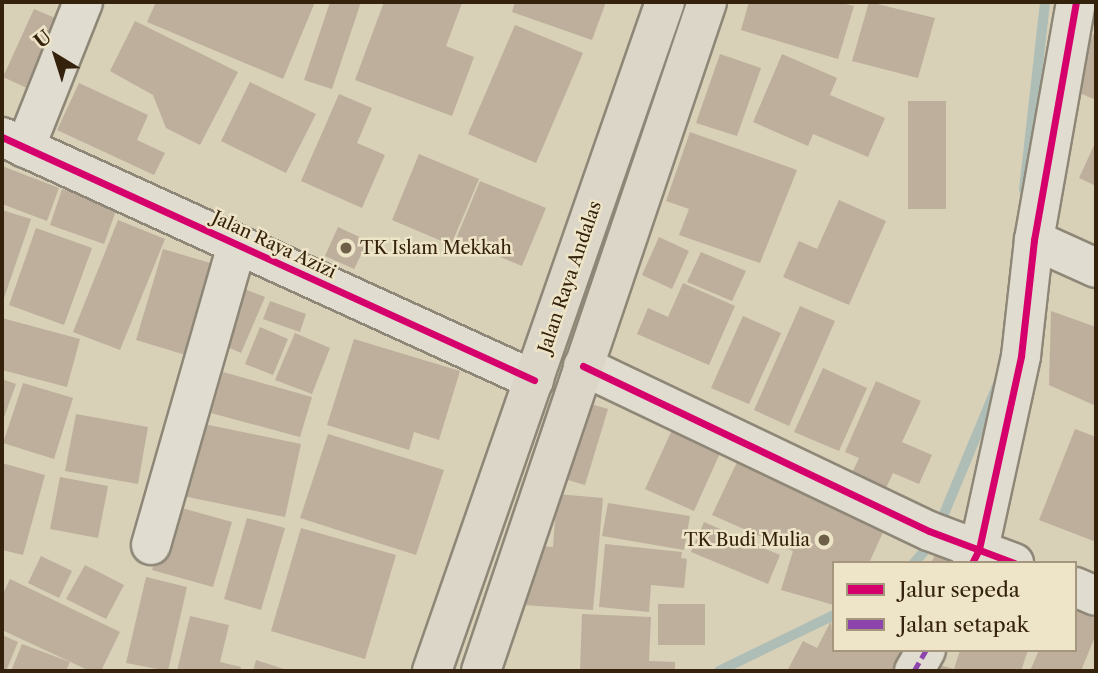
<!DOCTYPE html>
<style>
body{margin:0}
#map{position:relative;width:1098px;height:673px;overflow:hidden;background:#d8d0b7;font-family:"Libre Caslon Text",serif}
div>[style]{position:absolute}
.stream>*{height:10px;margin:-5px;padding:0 5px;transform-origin:5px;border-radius:5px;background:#aebeb6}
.building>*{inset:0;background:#beaf9c}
.roads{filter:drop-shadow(2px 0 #8e8777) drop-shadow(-2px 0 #8e8777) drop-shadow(0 2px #8e8777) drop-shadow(0 -2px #8e8777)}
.street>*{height:38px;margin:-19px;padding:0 19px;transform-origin:19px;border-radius:19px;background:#e0dcd0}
.secondary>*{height:38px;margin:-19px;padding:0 19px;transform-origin:19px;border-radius:19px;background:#e0dcd0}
.primary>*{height:38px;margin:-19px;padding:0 19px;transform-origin:19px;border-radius:19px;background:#dbd6c8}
.quiet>*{height:5px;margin-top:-2.5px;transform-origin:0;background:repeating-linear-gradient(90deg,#8e44ad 0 10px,transparent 0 15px)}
.cycleway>*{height:7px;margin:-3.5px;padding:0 3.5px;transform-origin:3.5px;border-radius:3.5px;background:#d6006c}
.dots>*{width:19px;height:19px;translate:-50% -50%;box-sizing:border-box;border:4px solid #eee5c8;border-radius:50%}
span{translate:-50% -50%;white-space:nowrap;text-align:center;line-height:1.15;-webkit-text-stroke:5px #eee5c8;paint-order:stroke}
.street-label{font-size:18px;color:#35220d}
.poi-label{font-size:18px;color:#35220d}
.left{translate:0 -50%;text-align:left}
.right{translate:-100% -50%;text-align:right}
.frame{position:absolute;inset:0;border:4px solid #35220d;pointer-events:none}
.legend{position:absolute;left:832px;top:561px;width:245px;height:91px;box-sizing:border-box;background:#eee5c8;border:2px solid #a4977d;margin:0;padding:9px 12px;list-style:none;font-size:21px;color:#35220d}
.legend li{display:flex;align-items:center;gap:14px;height:35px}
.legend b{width:35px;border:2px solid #a4977d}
.north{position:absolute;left:21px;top:21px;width:70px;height:70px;-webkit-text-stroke:5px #eee5c8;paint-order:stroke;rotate:322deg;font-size:19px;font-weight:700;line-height:28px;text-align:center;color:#35220d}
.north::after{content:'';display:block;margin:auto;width:24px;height:32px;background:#35220d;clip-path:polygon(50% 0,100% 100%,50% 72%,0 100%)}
</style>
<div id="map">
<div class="stream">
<div style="left:1024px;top:190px;width:189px;rotate:-83.6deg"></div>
<div style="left:939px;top:526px;width:152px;rotate:-67.5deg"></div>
<div style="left:914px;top:563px;width:29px;rotate:-49deg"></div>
<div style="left:719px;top:671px;width:128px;rotate:-26deg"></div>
</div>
<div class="building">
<div style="clip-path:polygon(156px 2px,315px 2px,283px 79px,147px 22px)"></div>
<div style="clip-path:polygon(330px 2px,361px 2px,332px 89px,304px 80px)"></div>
<div style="clip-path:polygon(384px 2px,462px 3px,446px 46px,474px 57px,452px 116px,355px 80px)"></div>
<div style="clip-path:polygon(515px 2px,606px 2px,592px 40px,512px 12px)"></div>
<div style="clip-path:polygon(749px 2px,838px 2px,854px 6px,838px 59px,741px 30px)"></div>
<div style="clip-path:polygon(869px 2px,935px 18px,918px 78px,852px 61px)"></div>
<div style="clip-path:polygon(34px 9px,60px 20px,29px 89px,3px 77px)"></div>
<div style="clip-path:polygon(135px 21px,238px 72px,200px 145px,166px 128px,153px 95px,110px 71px)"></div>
<div style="clip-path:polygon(515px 25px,583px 53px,536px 163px,468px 134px)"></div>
<div style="clip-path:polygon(1096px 28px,1096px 100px,1070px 89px)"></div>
<div style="clip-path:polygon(720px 54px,761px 68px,737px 136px,696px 123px)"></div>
<div style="clip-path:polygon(782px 54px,837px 78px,830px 95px,885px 118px,868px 157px,813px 134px,808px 146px,753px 122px)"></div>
<div style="clip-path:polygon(250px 82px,316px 114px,286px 173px,221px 141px)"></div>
<div style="clip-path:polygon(79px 83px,148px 115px,137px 140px,165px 153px,154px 175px,57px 130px)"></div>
<div style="clip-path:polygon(339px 94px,372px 108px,357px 143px,385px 155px,362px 208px,301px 181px)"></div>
<div style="clip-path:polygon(908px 101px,946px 101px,946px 209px,908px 209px)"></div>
<div style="clip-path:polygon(690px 132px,797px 170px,760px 263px,679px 235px,689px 209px,666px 201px)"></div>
<div style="clip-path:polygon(1096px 141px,1096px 186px,1079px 178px)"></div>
<div style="clip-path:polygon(419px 154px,479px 179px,451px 245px,392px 220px)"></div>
<div style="clip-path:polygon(2px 166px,59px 188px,47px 221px,2px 204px)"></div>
<div style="clip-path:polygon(480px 181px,546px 208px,522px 266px,456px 239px)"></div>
<div style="clip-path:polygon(62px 189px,117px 208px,104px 244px,50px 225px)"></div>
<div style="clip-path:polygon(839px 200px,886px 221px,849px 305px,783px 277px,799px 241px,817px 249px)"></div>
<div style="clip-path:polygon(2px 210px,31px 219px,2px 304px)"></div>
<div style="clip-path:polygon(118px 220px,165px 239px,120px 350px,73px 332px)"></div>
<div style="clip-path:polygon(338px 227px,368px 241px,354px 269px,325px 256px)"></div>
<div style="clip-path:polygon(36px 228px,92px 248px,64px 325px,9px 305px)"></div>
<div style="clip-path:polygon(659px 237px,689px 251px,672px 289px,642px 275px)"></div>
<div style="clip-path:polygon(163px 249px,217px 265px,189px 356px,136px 340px)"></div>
<div style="clip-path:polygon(701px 252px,746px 271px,732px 301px,687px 282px)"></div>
<div style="clip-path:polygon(683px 283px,735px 306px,709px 365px,637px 334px,648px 308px,668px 317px)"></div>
<div style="clip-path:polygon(239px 287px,265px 297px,241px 353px,216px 342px)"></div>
<div style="clip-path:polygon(270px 301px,306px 314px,300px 332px,263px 319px)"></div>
<div style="clip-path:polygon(800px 306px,835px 321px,789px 426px,754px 410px)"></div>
<div style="clip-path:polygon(1051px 311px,1096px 327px,1096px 406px,1049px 385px)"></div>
<div style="clip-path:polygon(743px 316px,781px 333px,749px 404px,711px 388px)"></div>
<div style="clip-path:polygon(2px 318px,80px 339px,67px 387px,2px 370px)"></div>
<div style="clip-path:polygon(260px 327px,288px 339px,273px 375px,245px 364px)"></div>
<div style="clip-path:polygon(295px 333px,330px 348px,312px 394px,275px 380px)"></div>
<div style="clip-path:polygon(354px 339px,460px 371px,439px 440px,414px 432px,409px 450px,327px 425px)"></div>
<div style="clip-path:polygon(823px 368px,867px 388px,839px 451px,794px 432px)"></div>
<div style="clip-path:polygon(223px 372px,312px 397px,300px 437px,211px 413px)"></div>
<div style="clip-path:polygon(2px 379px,16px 384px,2px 423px)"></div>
<div style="clip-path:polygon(876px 381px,921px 401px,902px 442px,932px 455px,919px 484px,893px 473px,886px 488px,852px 473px,859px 458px,845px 452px)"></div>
<div style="clip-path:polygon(23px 383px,73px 398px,54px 459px,3px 443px)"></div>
<div style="clip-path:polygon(581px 401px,608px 409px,585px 485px,558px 477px)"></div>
<div style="clip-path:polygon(76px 414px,148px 427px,138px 484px,65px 471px)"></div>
<div style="clip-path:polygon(194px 422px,301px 444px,285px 517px,178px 495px)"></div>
<div style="clip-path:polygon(1075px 429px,1096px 437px,1096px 542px,1039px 520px)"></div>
<div style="clip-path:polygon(672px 430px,721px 451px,694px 511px,645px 489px)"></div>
<div style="clip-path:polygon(328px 434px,444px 470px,416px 555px,300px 518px)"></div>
<div style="clip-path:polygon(737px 462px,885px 528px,869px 563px,834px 563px,834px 605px,781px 590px,793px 551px,712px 515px)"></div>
<div style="clip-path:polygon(2px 463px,45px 475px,23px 555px,2px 550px)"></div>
<div style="clip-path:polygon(60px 477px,108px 486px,98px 538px,50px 529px)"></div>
<div style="clip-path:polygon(557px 494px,603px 498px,593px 610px,524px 605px,529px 545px,553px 547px)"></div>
<div style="clip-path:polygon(608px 503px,690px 516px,684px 550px,602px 536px)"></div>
<div style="clip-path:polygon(171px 505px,232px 522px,213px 587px,152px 570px)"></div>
<div style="clip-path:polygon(247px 518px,285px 528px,261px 610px,224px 599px)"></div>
<div style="clip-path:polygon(704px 522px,780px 555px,768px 584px,691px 552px)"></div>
<div style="clip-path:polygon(301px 528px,396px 555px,365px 659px,271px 631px)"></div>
<div style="clip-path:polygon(605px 544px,682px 552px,681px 558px,687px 559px,684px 588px,651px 585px,649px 612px,599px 607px)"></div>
<div style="clip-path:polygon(937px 551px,961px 563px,931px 563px)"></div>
<div style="clip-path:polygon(41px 556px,72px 571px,59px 598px,28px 583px)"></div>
<div style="clip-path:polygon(85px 565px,124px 585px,106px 619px,66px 599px)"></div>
<div style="clip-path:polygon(146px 577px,187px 587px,168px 671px,126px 663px)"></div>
<div style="clip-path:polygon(10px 579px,120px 632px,101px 671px,90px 671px,2px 630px,2px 596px)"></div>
<div style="clip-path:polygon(658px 604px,705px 604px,705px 645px,658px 645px)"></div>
<div style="clip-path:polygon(1075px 610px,1096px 619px,1096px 634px,1081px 671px,1030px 671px,1039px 650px,1075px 650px)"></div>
<div style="clip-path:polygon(582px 614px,651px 617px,649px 661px,675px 662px,675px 671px,580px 671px)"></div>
<div style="clip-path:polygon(190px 616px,229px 625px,220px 662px,241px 667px,240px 671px,177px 671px)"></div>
<div style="clip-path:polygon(831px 621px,834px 650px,908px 650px,898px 671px,787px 671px,803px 641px,817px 648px)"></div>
<div style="clip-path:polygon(2px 635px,18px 642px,6px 671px,2px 671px)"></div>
<div style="clip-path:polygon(22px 644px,70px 662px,66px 671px,11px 671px)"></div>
<div style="clip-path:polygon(960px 650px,1028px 650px,1021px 671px,938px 671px,940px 665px,954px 669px)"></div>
<div style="clip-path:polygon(256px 660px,290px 671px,253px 671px)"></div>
</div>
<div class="roads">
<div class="street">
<div style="left:25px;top:148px;width:157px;rotate:-68.3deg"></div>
<div style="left:1034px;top:240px;width:68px;rotate:24.3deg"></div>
<div style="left:583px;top:366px;width:383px;rotate:25.5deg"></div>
<div style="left:929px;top:531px;width:91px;rotate:20.6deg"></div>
<div style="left:151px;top:545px;width:311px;rotate:-74deg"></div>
<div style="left:972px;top:563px;width:16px;rotate:-63deg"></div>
<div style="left:979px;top:549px;width:198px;rotate:-77.7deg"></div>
<div style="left:1021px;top:356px;width:117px;rotate:-83.6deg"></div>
<div style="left:1034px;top:240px;width:242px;rotate:-80deg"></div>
<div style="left:1075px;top:587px;width:23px;rotate:23deg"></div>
<div style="left:914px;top:671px;width:24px;rotate:-60deg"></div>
</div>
<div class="secondary">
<div style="left:2px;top:137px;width:585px;rotate:24.55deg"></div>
</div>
<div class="primary">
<div style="left:432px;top:671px;width:708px;rotate:-70.8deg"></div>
<div style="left:481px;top:671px;width:706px;rotate:-71.33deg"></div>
</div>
</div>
<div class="quiet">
<div style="left:914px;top:671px;width:24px;rotate:-60deg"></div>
</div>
<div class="cycleway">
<div style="left:2px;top:137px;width:585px;rotate:24.55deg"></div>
<div style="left:583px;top:366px;width:383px;rotate:25.5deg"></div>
<div style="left:929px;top:531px;width:91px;rotate:20.6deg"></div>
<div style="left:972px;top:563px;width:16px;rotate:-63deg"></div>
<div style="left:979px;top:549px;width:198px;rotate:-77.7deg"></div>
<div style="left:1021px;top:356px;width:117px;rotate:-83.6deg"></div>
<div style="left:1034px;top:240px;width:242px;rotate:-80deg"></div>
</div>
<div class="dots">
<div style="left:346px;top:248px;background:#6e5f48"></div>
<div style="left:824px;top:540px;background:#6e5f48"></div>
</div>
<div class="street-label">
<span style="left:274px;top:245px;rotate:25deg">Jalan Raya Azizi</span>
<span style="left:570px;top:277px;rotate:-71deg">Jalan Raya Andalas</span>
</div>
<div class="poi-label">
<span class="left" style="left:360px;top:248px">TK Islam Mekkah</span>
<span class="right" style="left:810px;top:540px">TK Budi Mulia</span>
</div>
<div class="frame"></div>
<ul class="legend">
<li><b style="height:9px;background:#d6006c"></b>Jalur sepeda</li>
<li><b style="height:9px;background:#8e44ad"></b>Jalan setapak</li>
</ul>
<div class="north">U</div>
</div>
